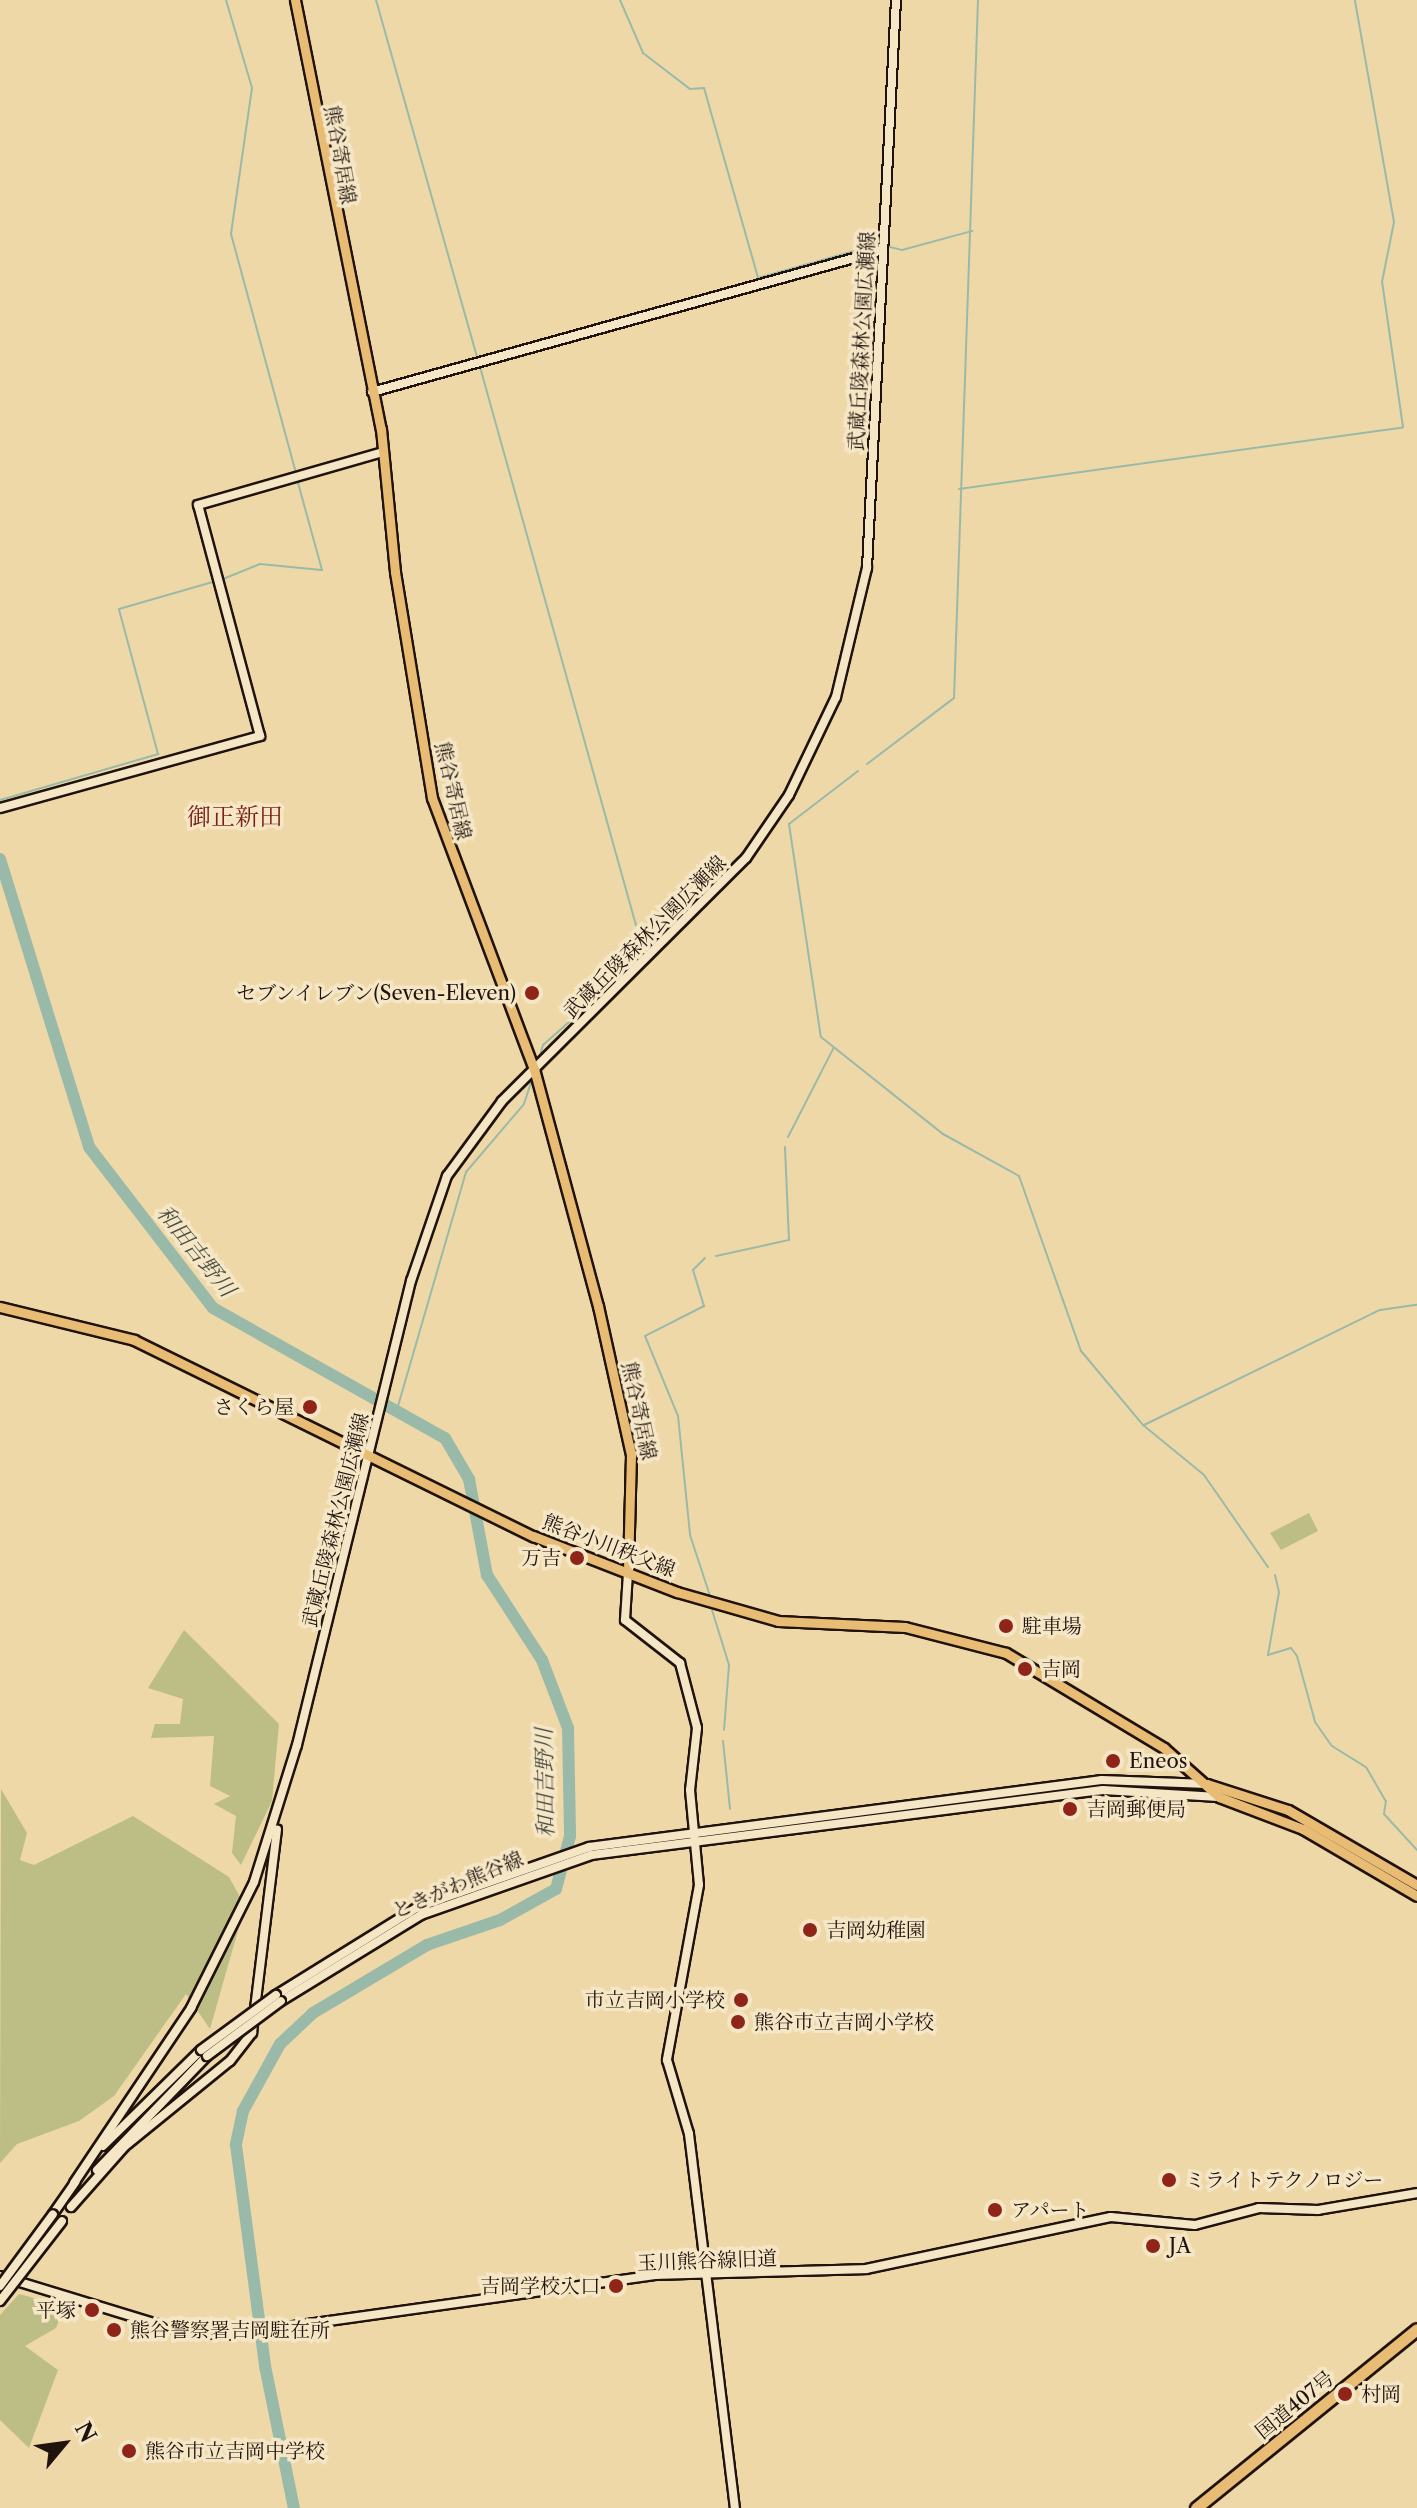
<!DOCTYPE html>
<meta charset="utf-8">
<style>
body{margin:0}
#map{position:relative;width:1417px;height:2508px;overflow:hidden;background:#efd8a8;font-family:"Libre Caslon Text","Noto Serif JP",serif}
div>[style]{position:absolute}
.green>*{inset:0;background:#bcbe85}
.stream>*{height:2px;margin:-1px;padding:0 1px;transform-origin:1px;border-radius:1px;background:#9abaa9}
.river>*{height:12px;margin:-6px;padding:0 6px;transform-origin:6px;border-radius:6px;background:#9abaa9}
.roads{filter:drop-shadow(2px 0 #20130d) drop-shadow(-2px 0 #20130d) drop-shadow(0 2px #20130d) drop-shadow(0 -2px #20130d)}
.secondary>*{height:8px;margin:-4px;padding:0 4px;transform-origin:4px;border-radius:4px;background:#f5e6c6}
.primary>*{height:9px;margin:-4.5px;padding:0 4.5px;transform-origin:4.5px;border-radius:4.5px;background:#e8bc74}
.highway>*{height:11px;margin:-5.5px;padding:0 5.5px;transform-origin:5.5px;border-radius:5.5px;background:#e8bc74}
.bridges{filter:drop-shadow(2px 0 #20130d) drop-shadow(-2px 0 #20130d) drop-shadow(0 2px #20130d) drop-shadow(0 -2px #20130d)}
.secondary-bridge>*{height:8px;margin:-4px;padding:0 4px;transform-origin:4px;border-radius:4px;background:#f5e6c6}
.dots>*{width:22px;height:22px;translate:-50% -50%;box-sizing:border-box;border:4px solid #f5e6c6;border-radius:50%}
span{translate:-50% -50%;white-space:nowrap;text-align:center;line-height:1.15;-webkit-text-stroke:7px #f5e6c6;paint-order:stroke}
.street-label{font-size:20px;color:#20130d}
.poi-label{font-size:20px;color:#20130d}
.right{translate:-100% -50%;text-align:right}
.left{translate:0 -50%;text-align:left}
.water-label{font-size:22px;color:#4b4d44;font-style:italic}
.quarter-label{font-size:24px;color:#7a1f14}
.north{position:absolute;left:24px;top:2404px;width:80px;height:80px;-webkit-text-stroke:6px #f5e6c6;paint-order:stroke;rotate:61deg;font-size:22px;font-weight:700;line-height:32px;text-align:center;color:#20130d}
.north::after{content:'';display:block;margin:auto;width:28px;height:36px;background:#20130d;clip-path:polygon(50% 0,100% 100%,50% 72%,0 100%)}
</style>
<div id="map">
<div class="green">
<div style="clip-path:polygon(1309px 1513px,1318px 1531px,1281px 1550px,1270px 1533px)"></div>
<div style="clip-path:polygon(184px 1630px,279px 1724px,272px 1801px,241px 1865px,232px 1853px,236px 1816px,214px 1804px,230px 1796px,210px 1786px,214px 1736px,151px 1738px,155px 1724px,180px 1724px,183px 1699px,148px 1688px)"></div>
<div style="clip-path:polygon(1px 1789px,27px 1833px,20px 1860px,34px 1865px,133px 1816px,229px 1877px,245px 1906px,210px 2029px,186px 1994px,114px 2096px,79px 2121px,17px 2144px,0 2163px)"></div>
<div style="clip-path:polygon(19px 2294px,65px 2306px,56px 2328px,25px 2346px,58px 2370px,29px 2448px,0 2420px,0 2315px)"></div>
</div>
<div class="stream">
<div style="left:226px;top:0;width:92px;rotate:73.5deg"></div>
<div style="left:252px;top:88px;width:148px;rotate:98.2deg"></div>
<div style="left:231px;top:234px;width:248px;rotate:74.8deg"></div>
<div style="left:376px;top:0;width:374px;rotate:74.2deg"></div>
<div style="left:620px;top:0;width:58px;rotate:66.5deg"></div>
<div style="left:643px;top:53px;width:59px;rotate:37.5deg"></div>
<div style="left:690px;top:89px;width:14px;rotate:-4deg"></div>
<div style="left:704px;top:88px;width:198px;rotate:74.1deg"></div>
<div style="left:758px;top:278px;width:126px;rotate:-15.7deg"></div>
<div style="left:886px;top:246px;width:16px;rotate:14deg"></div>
<div style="left:902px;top:250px;width:73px;rotate:-15.2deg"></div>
<div style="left:480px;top:367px;width:609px;rotate:74.39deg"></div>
<div style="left:959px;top:489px;width:448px;rotate:-7.9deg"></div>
<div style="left:1403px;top:427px;width:147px;rotate:-98.2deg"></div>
<div style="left:1382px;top:282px;width:61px;rotate:-78.7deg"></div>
<div style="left:1394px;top:222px;width:225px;rotate:-100deg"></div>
<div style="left:223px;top:579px;width:40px;rotate:-22deg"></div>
<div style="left:260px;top:564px;width:62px;rotate:5.5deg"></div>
<div style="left:322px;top:570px;width:94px;rotate:-105.4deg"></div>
<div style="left:867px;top:764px;width:109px;rotate:-37.2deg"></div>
<div style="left:954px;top:698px;width:698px;rotate:-88.03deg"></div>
<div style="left:858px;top:771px;width:87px;rotate:142.5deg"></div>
<div style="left:789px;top:824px;width:215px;rotate:81.5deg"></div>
<div style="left:821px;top:1037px;width:156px;rotate:38.5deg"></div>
<div style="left:943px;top:1134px;width:87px;rotate:28.9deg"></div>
<div style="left:1019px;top:1176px;width:186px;rotate:70.5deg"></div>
<div style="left:1081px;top:1351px;width:97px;rotate:50deg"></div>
<div style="left:1143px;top:1425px;width:79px;rotate:39.3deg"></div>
<div style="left:1204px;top:1475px;width:112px;rotate:55.2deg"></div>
<div style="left:0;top:800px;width:165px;rotate:-16.2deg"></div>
<div style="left:158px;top:754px;width:150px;rotate:-105.1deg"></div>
<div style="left:119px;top:609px;width:101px;rotate:-16.1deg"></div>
<div style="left:539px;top:1059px;width:15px;rotate:-74deg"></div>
<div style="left:543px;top:1045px;width:115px;rotate:-41.5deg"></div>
<div style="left:788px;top:1137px;width:99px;rotate:-62.9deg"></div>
<div style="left:716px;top:1256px;width:75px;rotate:-12.4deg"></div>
<div style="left:789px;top:1240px;width:93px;rotate:-92.5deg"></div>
<div style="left:705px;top:1258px;width:17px;rotate:135deg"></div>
<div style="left:693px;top:1270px;width:38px;rotate:73deg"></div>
<div style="left:704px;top:1306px;width:66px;rotate:153deg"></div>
<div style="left:645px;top:1336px;width:87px;rotate:67.6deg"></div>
<div style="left:678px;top:1416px;width:120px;rotate:84.2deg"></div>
<div style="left:690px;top:1535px;width:64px;rotate:71.8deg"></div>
<div style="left:398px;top:1406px;width:244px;rotate:-73.8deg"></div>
<div style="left:466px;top:1172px;width:89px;rotate:-49.5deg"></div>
<div style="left:524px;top:1104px;width:25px;rotate:-72deg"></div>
<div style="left:1144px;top:1425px;width:263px;rotate:-26deg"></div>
<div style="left:1380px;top:1310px;width:37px;rotate:-8deg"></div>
<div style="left:1275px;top:1575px;width:17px;rotate:77deg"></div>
<div style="left:1279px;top:1592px;width:64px;rotate:99.9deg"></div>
<div style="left:1268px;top:1655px;width:24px;rotate:-17deg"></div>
<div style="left:1291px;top:1648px;width:10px;rotate:53deg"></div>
<div style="left:1297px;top:1656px;width:68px;rotate:74.7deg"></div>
<div style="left:1315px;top:1722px;width:29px;rotate:55deg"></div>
<div style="left:1332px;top:1746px;width:40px;rotate:32deg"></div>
<div style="left:1366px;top:1767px;width:39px;rotate:60deg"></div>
<div style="left:1386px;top:1801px;width:13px;rotate:99deg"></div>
<div style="left:1384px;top:1814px;width:49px;rotate:47.5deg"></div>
<div style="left:712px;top:1610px;width:58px;rotate:72.8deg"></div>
<div style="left:729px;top:1665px;width:65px;rotate:94.4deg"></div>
<div style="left:723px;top:1741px;width:68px;rotate:84.1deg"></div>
</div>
<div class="river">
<div style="left:0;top:859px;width:301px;rotate:72.8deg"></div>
<div style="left:89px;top:1147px;width:203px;rotate:52.4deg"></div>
<div style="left:213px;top:1308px;width:266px;rotate:29.3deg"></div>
<div style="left:445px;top:1438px;width:48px;rotate:59.7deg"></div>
<div style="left:469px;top:1479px;width:98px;rotate:79.4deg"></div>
<div style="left:487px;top:1575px;width:101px;rotate:57.1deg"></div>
<div style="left:542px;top:1660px;width:73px;rotate:69.1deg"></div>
<div style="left:568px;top:1728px;width:108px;rotate:88.9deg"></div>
<div style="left:570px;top:1836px;width:55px;rotate:104.8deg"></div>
<div style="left:556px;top:1889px;width:64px;rotate:151deg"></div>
<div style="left:500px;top:1920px;width:77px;rotate:161.1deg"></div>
<div style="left:427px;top:1945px;width:133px;rotate:149.2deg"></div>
<div style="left:313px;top:2013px;width:45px;rotate:136.8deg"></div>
<div style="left:280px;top:2044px;width:77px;rotate:118.9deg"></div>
<div style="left:243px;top:2111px;width:35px;rotate:102deg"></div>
<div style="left:236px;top:2145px;width:223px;rotate:82.5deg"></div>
<div style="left:265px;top:2366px;width:145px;rotate:78.5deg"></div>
</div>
<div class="roads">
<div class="secondary">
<div style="left:372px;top:392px;width:530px;rotate:-15.53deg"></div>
<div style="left:0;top:808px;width:270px;rotate:-15.5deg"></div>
<div style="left:260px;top:736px;width:239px;rotate:-105deg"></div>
<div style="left:198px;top:505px;width:192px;rotate:-16deg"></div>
<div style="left:628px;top:1573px;width:47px;rotate:93.7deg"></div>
<div style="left:625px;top:1620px;width:70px;rotate:38deg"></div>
<div style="left:680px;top:1663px;width:67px;rotate:75.3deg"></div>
<div style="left:697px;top:1728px;width:62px;rotate:96.4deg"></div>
<div style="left:690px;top:1790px;width:95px;rotate:84.6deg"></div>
<div style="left:699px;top:1885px;width:178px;rotate:100.4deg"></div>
<div style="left:667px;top:2060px;width:77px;rotate:73.4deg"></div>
<div style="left:689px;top:2134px;width:377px;rotate:83deg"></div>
<div style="left:276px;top:1995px;width:167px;rotate:-31.8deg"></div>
<div style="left:418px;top:1907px;width:181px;rotate:-19.3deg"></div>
<div style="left:589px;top:1847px;width:517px;rotate:-7.44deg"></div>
<div style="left:1102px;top:1780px;width:105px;rotate:2.2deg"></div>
<div style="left:281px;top:2001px;width:164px;rotate:-31.6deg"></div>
<div style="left:421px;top:1915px;width:180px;rotate:-19.4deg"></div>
<div style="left:591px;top:1855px;width:516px;rotate:-7.24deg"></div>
<div style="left:1103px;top:1790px;width:115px;rotate:3.5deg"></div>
<div style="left:103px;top:2146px;width:137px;rotate:-44.4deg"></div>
<div style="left:97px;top:2170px;width:158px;rotate:-46deg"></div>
<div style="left:74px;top:2183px;width:211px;rotate:-56.2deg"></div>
<div style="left:191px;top:2008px;width:141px;rotate:-63.4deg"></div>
<div style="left:254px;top:1882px;width:144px;rotate:-72.6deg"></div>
<div style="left:297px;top:1745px;width:478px;rotate:-76.2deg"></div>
<div style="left:411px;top:1281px;width:111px;rotate:-71.1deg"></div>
<div style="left:447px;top:1176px;width:93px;rotate:-53.7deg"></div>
<div style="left:502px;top:1101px;width:344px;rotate:-44.9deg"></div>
<div style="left:746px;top:858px;width:76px;rotate:-55.7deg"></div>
<div style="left:789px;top:795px;width:109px;rotate:-64.4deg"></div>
<div style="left:836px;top:697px;width:133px;rotate:-76.5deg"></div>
<div style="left:867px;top:568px;width:569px;rotate:-87.08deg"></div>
<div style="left:71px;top:2207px;width:80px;rotate:-48.5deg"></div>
<div style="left:124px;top:2147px;width:136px;rotate:-39.1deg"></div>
<div style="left:230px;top:2061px;width:36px;rotate:-52deg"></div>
<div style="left:252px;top:2033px;width:205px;rotate:-83deg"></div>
<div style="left:53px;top:2214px;width:39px;rotate:-55deg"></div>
<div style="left:0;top:2276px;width:185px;rotate:17deg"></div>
<div style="left:177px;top:2330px;width:52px;rotate:5.5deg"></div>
<div style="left:229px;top:2335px;width:432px;rotate:-8deg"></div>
<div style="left:657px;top:2275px;width:209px;rotate:-1.6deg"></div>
<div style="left:866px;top:2269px;width:250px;rotate:-12deg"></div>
<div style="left:1111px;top:2217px;width:84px;rotate:5.4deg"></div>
<div style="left:1195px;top:2225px;width:66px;rotate:-14.9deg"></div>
<div style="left:1259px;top:2208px;width:59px;rotate:1.9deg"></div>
<div style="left:1318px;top:2210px;width:100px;rotate:-9.7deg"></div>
</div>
<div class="primary">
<div style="left:295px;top:0;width:438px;rotate:78.7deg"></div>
<div style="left:381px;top:429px;width:144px;rotate:84.4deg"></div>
<div style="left:395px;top:572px;width:229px;rotate:80.7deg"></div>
<div style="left:432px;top:798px;width:290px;rotate:69.4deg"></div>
<div style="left:534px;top:1069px;width:245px;rotate:74.9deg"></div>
<div style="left:598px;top:1306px;width:153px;rotate:77.5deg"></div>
<div style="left:631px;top:1455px;width:118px;rotate:91.5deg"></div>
<div style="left:0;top:1307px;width:138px;rotate:13.8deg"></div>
<div style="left:134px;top:1340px;width:445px;rotate:26.2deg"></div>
<div style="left:533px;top:1536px;width:155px;rotate:21.3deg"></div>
<div style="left:677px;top:1592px;width:105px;rotate:16deg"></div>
<div style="left:778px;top:1621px;width:127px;rotate:2.7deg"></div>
<div style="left:905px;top:1627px;width:104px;rotate:14.4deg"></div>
<div style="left:1006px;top:1653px;width:184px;rotate:31deg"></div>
<div style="left:1164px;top:1748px;width:74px;rotate:41.7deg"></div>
<div style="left:1219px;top:1797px;width:90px;rotate:20.9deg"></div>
<div style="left:1303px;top:1829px;width:132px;rotate:30.4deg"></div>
<div style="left:1207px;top:1784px;width:85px;rotate:17.8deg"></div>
<div style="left:1288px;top:1810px;width:149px;rotate:30.2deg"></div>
</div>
<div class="highway">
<div style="left:1196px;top:2508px;width:284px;rotate:-39deg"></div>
</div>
</div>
<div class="bridges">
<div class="secondary-bridge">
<div style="left:201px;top:2050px;width:93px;rotate:-36.3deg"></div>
<div style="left:207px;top:2056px;width:92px;rotate:-36.6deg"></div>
<div style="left:0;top:2286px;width:89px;rotate:-53.6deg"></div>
<div style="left:0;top:2301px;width:101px;rotate:-52.2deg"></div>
</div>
</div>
<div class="dots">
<div style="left:532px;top:993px;background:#8f2418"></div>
<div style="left:310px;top:1407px;background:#8f2418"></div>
<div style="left:577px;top:1558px;background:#8f2418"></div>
<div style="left:1006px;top:1626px;background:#8f2418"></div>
<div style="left:1025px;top:1669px;background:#8f2418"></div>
<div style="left:1113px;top:1761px;background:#8f2418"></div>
<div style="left:1070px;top:1809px;background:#8f2418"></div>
<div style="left:810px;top:1930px;background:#8f2418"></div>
<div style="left:741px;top:2000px;background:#8f2418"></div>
<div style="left:738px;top:2022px;background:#8f2418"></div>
<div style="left:1169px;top:2180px;background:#8f2418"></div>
<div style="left:995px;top:2210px;background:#8f2418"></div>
<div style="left:1153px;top:2246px;background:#8f2418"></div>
<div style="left:616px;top:2286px;background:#8f2418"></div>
<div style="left:92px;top:2310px;background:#8f2418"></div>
<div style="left:114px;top:2330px;background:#8f2418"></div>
<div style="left:1345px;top:2394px;background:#8f2418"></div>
<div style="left:129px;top:2451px;background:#8f2418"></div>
</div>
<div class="street-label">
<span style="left:340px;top:155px;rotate:80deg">熊谷寄居線</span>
<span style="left:862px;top:341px;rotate:-87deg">武蔵丘陵森林公園広瀬線</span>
<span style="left:453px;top:791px;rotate:77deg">熊谷寄居線</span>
<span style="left:645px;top:937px;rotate:-45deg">武蔵丘陵森林公園広瀬線</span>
<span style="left:639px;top:1411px;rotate:78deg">熊谷寄居線</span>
<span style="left:336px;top:1520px;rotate:-76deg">武蔵丘陵森林公園広瀬線</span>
<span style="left:609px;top:1546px;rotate:21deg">熊谷小川秩父線</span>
<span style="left:458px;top:1885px;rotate:-23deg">ときがわ熊谷線</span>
<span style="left:707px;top:2261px;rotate:-2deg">玉川熊谷線旧道</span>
<span style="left:1295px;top:2405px;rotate:-39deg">国道407号</span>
</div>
<div class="poi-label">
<span class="right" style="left:516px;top:993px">セブンイレブン(Seven-Eleven)</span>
<span class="right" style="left:294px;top:1407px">さくら屋</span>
<span class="right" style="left:561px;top:1558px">万吉</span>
<span class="left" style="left:1022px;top:1626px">駐車場</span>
<span class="left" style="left:1041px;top:1669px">吉岡</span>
<span class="left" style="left:1129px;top:1761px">Eneos</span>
<span class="left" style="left:1086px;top:1809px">吉岡郵便局</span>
<span class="left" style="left:826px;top:1930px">吉岡幼稚園</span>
<span class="right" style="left:725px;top:2000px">市立吉岡小学校</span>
<span class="left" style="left:754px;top:2022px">熊谷市立吉岡小学校</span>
<span class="left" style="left:1185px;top:2180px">ミライトテクノロジー</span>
<span class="left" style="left:1011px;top:2210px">アパート</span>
<span class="left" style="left:1169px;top:2246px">JA</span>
<span class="right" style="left:600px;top:2286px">吉岡学校入口</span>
<span class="right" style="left:76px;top:2310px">平塚</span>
<span class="left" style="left:130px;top:2330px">熊谷警察署吉岡駐在所</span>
<span class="left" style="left:1361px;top:2394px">村岡</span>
<span class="left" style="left:145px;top:2451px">熊谷市立吉岡中学校</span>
</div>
<div class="water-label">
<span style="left:196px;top:1251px;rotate:51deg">和田吉野川</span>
<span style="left:545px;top:1783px;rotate:-91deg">和田吉野川</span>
</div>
<div class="quarter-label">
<span style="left:235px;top:817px">御正新田</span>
</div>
<div class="north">N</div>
</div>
